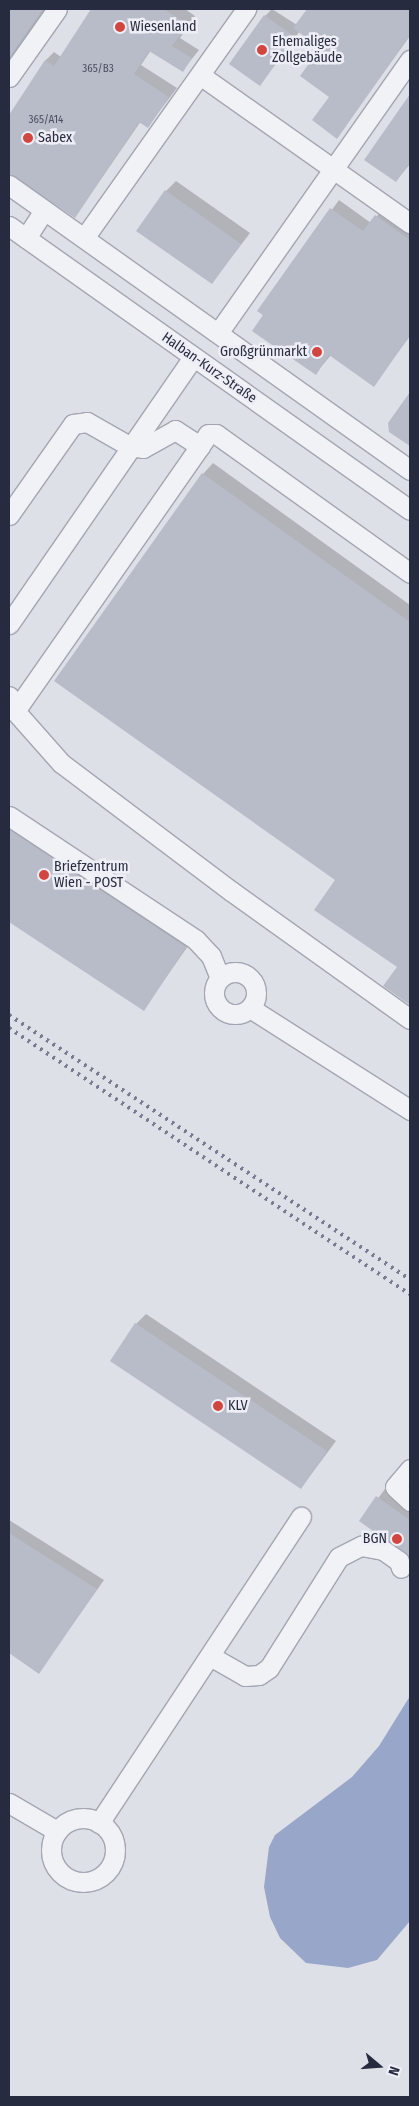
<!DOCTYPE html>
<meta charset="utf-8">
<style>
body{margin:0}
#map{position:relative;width:419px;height:2106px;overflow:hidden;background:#dee0e8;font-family:"Fira Sans Condensed",sans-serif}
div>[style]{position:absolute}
.water>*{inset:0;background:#98a6c9}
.shadow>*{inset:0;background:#0003}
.building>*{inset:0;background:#b8bbc8}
.roads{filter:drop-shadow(1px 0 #a3a6b2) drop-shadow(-1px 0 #a3a6b2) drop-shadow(0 1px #a3a6b2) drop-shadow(0 -1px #a3a6b2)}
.minor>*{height:19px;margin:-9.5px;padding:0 9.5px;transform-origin:9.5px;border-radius:9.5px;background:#f1f2f6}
.minor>.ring{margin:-9.5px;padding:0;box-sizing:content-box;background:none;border:19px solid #f1f2f6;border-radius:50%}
.rail>*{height:4px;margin-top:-2px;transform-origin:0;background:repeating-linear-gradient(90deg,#777c92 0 2.5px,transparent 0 7.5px)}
.dots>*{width:14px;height:14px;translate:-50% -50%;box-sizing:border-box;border:2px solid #eeeff6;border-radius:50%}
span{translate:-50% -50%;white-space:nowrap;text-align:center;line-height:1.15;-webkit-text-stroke:5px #eeeff6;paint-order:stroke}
.number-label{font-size:11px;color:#4b4f61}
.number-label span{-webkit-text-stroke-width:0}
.poi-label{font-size:14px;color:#272b3f}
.left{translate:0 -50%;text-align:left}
.right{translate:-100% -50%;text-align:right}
.street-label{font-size:14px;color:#272b3f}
.frame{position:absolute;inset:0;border:10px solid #272b3f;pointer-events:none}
.north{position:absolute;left:354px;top:2041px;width:50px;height:50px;-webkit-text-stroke:4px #eeeff6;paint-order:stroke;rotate:108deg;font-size:14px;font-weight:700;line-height:20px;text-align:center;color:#272b3f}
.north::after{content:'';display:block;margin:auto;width:18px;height:22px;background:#272b3f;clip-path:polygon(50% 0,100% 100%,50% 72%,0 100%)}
</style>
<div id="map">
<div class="water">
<div style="clip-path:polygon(410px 1696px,410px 1921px,377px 1960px,348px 1968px,306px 1963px,280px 1938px,270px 1917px,264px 1887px,269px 1847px,275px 1835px,352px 1777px,379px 1746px)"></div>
</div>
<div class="shadow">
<div style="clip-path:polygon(9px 9px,46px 9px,9px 61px)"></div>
<div style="clip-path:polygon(92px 9px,185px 9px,195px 16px,180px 38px,199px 50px,183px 70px,151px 50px,141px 65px,177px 88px,148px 126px,141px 121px,75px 217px,9px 171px,9px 117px,46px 60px,54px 52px,61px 57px)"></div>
<div style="clip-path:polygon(272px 9px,297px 25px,309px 9px,410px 9px,410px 36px,337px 137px,322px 48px,300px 31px,260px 84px,265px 16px)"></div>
<div style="clip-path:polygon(410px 97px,410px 164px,396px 181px,366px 159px)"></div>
<div style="clip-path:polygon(176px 181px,250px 233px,212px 283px,166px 191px)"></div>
<div style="clip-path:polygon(339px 200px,371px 223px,384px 208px,410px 227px,410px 336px,374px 385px,331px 355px,316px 373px,259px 311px)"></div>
<div style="clip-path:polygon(213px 463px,410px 605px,410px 1004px,385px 986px,398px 967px,336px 880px,203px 474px)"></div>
<div style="clip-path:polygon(9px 811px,195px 936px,144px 1009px,9px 921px)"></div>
<div style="clip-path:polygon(146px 1314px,336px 1441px,301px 1488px,136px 1324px)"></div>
<div style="clip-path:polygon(385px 1489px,410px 1507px,410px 1555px,361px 1521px)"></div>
<div style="clip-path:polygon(9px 1520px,104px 1580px,39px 1672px,9px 1651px)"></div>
</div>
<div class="building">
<div style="clip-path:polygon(9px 9px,43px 9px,9px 58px)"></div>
<div style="clip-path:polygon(91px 9px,164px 9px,188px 25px,172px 46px,192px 58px,183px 72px,149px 51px,134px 74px,169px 97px,148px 128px,139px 122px,75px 218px,9px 174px,9px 115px,45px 60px,54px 66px)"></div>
<div style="clip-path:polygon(307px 9px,410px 9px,410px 35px,337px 139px,312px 120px,329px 97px,300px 76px,320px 48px,293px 28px)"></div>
<div style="clip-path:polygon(264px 15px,295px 37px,260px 86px,229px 64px)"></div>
<div style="clip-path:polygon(410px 94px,410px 162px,396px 182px,364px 160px)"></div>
<div style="clip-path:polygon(165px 190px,241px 244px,212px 284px,136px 231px)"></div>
<div style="clip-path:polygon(330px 208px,363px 231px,375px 215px,410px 240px,410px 335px,374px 387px,329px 355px,316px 375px,252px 331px,263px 315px,257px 311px)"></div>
<div style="clip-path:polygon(410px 392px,410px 446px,389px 432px,388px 423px)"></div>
<div style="clip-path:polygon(202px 473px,410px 622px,410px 1005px,383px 986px,397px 967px,314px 910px,335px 880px,54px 681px)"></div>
<div style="clip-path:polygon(9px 829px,186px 947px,144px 1011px,9px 922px)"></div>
<div style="clip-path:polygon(135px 1323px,327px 1451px,301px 1489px,110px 1361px)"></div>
<div style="clip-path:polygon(376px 1496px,410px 1520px,410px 1557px,359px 1521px)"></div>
<div style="clip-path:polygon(9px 1533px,97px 1589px,39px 1674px,9px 1653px)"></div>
</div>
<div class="roads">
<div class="minor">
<div style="left:200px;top:75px;width:257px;rotate:35.2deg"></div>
<div style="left:9px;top:77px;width:83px;rotate:-54.8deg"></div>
<div style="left:9px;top:185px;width:492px;rotate:35.4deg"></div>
<div style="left:9px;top:226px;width:491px;rotate:35.3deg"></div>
<div style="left:26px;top:238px;width:33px;rotate:-57deg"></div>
<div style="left:84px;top:238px;width:281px;rotate:-54.7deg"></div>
<div style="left:218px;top:333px;width:334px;rotate:-54.9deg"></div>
<div style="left:200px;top:446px;width:14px;rotate:-56deg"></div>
<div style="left:208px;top:434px;width:8px"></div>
<div style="left:216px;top:434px;width:239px;rotate:35.6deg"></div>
<div style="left:9px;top:515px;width:111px;rotate:-54.9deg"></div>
<div style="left:73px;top:424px;width:14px;rotate:-8deg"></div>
<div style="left:87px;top:422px;width:48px;rotate:29.7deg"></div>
<div style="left:129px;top:446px;width:14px;rotate:8deg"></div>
<div style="left:143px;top:448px;width:37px;rotate:-29deg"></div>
<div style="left:175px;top:430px;width:30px;rotate:33deg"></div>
<div style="left:200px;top:446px;width:323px;rotate:124.9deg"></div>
<div style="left:15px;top:711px;width:16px;rotate:-112deg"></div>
<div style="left:9px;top:624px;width:324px;rotate:-55.4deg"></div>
<div style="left:15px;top:711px;width:69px;rotate:48.5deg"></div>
<div style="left:61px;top:763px;width:213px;rotate:37deg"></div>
<div style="left:231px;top:891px;width:220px;rotate:35.6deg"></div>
<div style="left:9px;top:816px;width:224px;rotate:33.5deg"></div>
<div style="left:196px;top:940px;width:22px;rotate:47deg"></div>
<div style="left:211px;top:956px;width:24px;rotate:68deg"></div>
<div class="ring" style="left:214px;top:972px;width:23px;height:23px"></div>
<div style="left:250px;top:1008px;width:190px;rotate:32.5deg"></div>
<div style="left:410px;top:1469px;width:23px;rotate:130deg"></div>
<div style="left:395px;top:1487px;width:21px;rotate:43deg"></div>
<div style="left:210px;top:1656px;width:40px;rotate:29.7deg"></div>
<div style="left:245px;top:1676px;width:14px;rotate:-4deg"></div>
<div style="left:259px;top:1675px;width:12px;rotate:-35deg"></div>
<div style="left:269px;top:1668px;width:131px;rotate:-57.8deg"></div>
<div style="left:339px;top:1557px;width:25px;rotate:-27deg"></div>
<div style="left:361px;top:1546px;width:22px;rotate:10deg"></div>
<div style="left:383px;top:1550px;width:19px;rotate:35deg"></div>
<div style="left:399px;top:1561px;width:7px;rotate:74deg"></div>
<div style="left:9px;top:1803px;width:56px;rotate:30.3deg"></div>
<div class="ring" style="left:51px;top:1818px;width:45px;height:45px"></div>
<div style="left:99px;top:1823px;width:367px;rotate:-56.6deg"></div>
</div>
</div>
<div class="rail">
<div style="left:9px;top:1015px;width:480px;rotate:33.4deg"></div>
<div style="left:9px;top:1028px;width:481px;rotate:33.6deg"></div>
</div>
<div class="dots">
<div style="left:120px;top:27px;background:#d1463f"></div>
<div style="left:262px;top:50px;background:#d1463f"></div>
<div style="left:28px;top:138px;background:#d1463f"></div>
<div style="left:317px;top:352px;background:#d1463f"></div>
<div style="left:44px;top:875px;background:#d1463f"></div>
<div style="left:218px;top:1406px;background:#d1463f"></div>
<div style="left:397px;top:1539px;background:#d1463f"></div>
</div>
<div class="number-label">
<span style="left:98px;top:69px">365/B3</span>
<span style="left:46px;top:120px">365/A14</span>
</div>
<div class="poi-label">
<span class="left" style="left:130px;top:27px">Wiesenland</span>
<span class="left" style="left:272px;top:50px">Ehemaliges<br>Zollgebäude</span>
<span class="left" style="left:38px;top:138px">Sabex</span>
<span class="right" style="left:307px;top:352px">Großgrünmarkt</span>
<span class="left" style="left:54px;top:875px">Briefzentrum<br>Wien - POST</span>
<span class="left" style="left:228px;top:1406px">KLV</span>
<span class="right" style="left:387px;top:1539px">BGN</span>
</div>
<div class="street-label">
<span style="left:209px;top:368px;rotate:35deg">Halban-Kurz-Straße</span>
</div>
<div class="frame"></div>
<div class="north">N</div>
</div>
